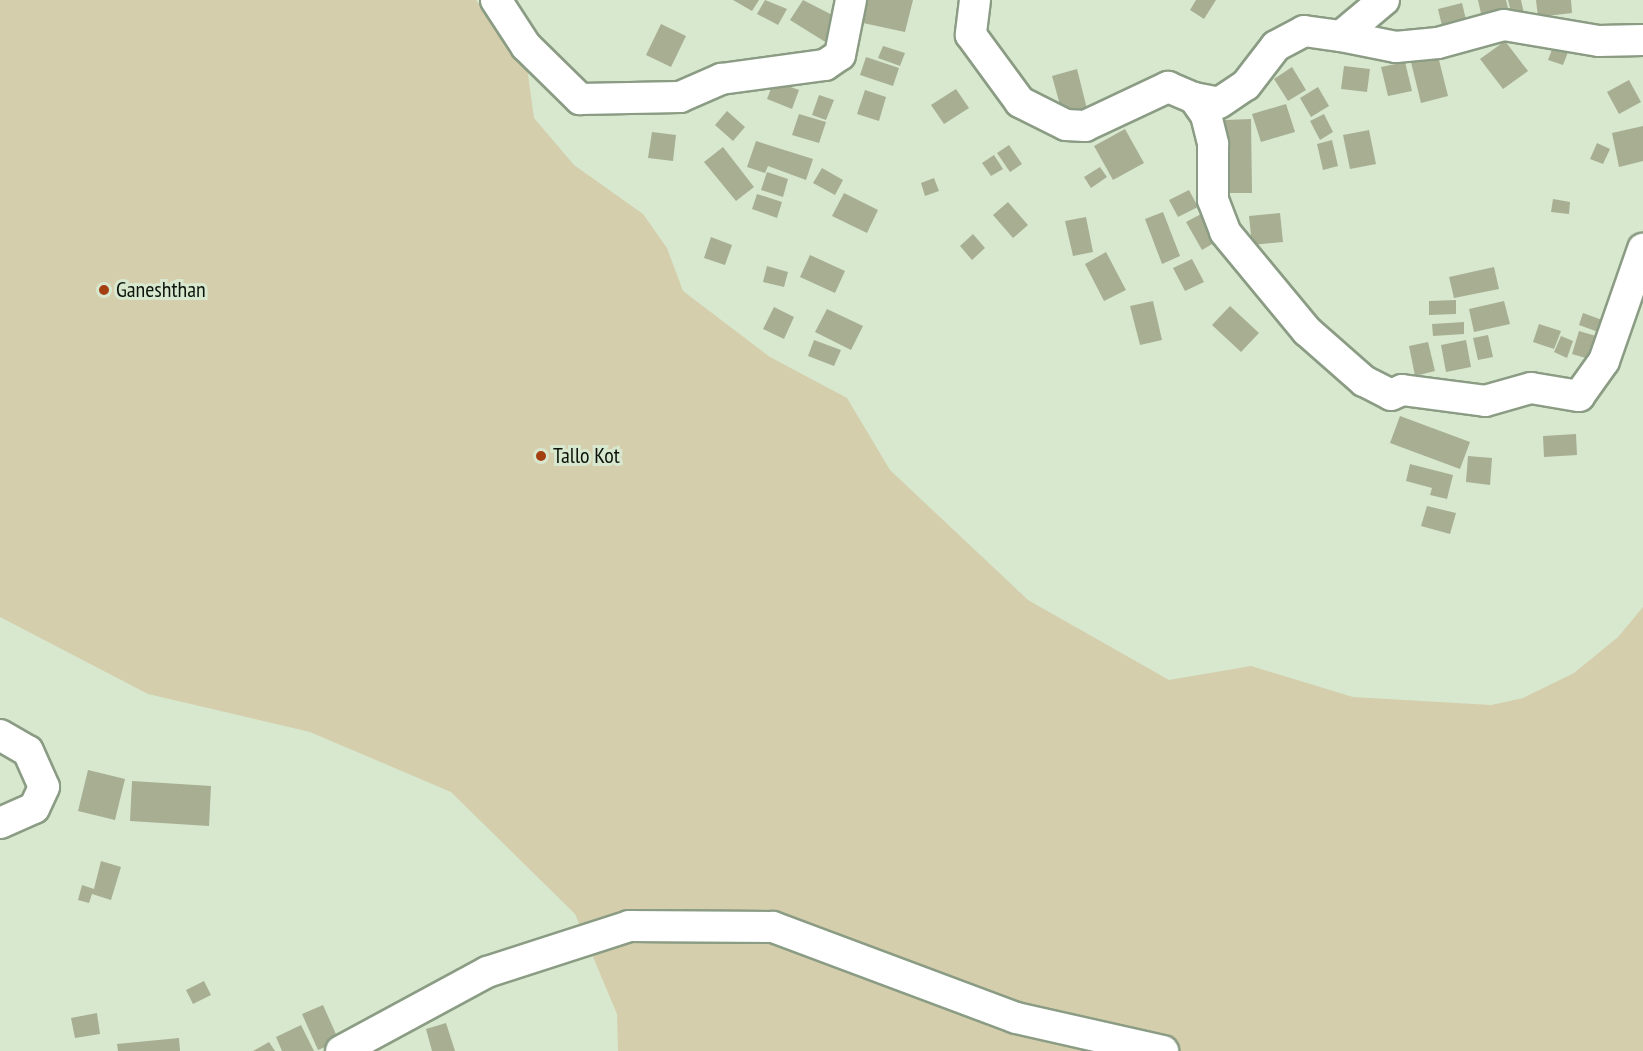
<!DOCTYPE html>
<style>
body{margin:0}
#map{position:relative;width:1643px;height:1051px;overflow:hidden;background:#d7e8cf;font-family:"PT Sans Narrow",sans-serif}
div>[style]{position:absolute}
.green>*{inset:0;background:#d4ceac}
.building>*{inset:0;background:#a8ae92}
.roads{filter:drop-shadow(2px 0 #8b9c84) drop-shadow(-2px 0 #8b9c84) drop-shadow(0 2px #8b9c84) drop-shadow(0 -2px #8b9c84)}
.minor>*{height:30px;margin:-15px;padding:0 15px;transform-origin:15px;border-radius:15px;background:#fff}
.dots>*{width:16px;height:16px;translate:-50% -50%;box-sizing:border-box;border:3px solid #d7e8cf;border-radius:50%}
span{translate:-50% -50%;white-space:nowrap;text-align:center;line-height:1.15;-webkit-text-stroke:6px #d7e8cf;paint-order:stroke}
.poi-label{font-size:22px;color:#0d130b}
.left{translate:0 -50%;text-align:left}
</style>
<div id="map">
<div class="green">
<div style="clip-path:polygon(0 0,476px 0,526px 60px,534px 118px,574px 165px,643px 214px,667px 248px,683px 291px,770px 357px,847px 398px,890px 470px,1028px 600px,1169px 680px,1251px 666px,1353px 697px,1491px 705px,1523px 698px,1574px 673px,1618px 637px,1643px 607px,1643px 1051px,618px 1051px,617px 1014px,575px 914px,451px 792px,310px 732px,148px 694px,0 617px)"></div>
</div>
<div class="building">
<div style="clip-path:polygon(733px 0,759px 0,752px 11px)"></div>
<div style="clip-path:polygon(765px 0,787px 9px,778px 25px,757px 14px)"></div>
<div style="clip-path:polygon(803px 0,842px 20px,827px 43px,790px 20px)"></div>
<div style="clip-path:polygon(868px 0,913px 0,905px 32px,863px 23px)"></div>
<div style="clip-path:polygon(1196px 0,1216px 0,1204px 19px,1190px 10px)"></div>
<div style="clip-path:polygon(1478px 0,1506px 0,1509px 12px,1482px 18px)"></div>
<div style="clip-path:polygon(1508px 0,1521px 0,1525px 18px,1513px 20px)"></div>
<div style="clip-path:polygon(1536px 0,1571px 0,1572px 13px,1538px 17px)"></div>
<div style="clip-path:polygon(1462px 3px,1467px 24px,1443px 30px,1438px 9px)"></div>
<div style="clip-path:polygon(661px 24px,686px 36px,671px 67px,646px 55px)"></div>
<div style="clip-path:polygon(1505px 41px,1528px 71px,1503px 89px,1480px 59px)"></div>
<div style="clip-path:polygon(1555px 42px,1570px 47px,1563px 65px,1548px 60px)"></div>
<div style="clip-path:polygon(883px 46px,905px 53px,900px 66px,878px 58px)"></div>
<div style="clip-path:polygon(1436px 48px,1448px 96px,1421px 103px,1409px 54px)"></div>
<div style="clip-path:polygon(866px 57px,899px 68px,893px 86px,860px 75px)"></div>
<div style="clip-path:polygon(1405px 62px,1412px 91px,1388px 96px,1381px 67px)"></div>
<div style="clip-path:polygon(1344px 66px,1370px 69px,1367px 92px,1341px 89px)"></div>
<div style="clip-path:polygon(1292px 67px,1306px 90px,1288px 101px,1274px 79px)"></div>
<div style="clip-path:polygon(1077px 69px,1087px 109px,1063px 116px,1052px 76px)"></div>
<div style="clip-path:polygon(1629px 80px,1641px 102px,1619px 114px,1607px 92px)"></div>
<div style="clip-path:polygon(774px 81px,799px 90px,792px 109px,767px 99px)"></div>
<div style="clip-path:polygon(1318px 87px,1329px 106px,1311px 117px,1300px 98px)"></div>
<div style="clip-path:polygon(956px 89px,969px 108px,944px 124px,931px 105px)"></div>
<div style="clip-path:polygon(865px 90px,886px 97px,879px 121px,857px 114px)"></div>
<div style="clip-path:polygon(819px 95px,834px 100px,826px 120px,812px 115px)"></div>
<div style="clip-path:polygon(1286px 104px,1295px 132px,1261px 142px,1252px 114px)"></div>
<div style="clip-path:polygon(727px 111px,745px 127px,733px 141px,715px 125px)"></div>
<div style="clip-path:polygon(799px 114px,826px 122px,819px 143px,792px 135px)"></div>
<div style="clip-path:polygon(1324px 114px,1333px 132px,1320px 140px,1310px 121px)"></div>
<div style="clip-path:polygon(1251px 119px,1252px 193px,1225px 193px,1225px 120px)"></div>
<div style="clip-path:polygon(1643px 126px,1643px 161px,1619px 167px,1612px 133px)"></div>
<div style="clip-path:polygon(1125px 129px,1144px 163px,1113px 180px,1094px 146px)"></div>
<div style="clip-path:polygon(1369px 130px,1376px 164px,1350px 169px,1343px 135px)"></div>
<div style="clip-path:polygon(652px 132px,676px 135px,673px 161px,648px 158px)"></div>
<div style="clip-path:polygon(1332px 140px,1338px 166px,1323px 170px,1317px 144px)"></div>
<div style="clip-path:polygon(756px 141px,813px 159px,806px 180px,768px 166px,765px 173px,747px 167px)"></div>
<div style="clip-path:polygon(1597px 143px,1610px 149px,1603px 164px,1590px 159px)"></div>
<div style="clip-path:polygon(1009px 145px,1022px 164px,1010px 172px,997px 153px)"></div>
<div style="clip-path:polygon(723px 147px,754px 187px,736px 201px,704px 162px)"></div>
<div style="clip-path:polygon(994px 155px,1003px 169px,991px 176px,982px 163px)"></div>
<div style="clip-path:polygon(1100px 167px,1107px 177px,1091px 188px,1084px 177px)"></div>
<div style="clip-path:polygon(822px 168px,843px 180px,835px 195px,813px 183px)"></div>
<div style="clip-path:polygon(767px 172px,788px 179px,783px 197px,761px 190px)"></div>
<div style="clip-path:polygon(934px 178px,939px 191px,925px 196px,921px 183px)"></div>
<div style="clip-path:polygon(1189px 190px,1198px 207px,1178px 217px,1169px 200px)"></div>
<div style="clip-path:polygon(844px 193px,878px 210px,867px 233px,832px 216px)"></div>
<div style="clip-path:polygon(757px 194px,782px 202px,777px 218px,752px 209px)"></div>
<div style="clip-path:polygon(1553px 199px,1570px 202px,1569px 214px,1551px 212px)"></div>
<div style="clip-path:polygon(1008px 202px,1028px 225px,1013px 238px,993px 215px)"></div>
<div style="clip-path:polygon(1163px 212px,1180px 256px,1162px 264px,1145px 219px)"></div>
<div style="clip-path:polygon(1203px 213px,1219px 240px,1202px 250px,1186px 222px)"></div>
<div style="clip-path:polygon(1280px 213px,1283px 242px,1252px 245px,1249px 216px)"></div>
<div style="clip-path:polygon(1086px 217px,1093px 252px,1073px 256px,1065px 221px)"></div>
<div style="clip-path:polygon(973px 234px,985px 248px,972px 260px,960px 246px)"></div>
<div style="clip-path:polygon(711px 237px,732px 245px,725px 265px,704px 258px)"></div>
<div style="clip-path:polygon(1106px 252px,1126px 290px,1104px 301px,1085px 264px)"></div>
<div style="clip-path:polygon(810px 255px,845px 271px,835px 293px,800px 277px)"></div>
<div style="clip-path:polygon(1192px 259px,1204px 282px,1185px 291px,1173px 268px)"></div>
<div style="clip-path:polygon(767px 266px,788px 272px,784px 287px,763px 282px)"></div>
<div style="clip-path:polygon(1494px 267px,1499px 289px,1454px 298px,1449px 277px)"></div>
<div style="clip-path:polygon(1456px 300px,1456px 314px,1429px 315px,1429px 301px)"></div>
<div style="clip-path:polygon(1153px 301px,1162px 340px,1140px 345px,1130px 306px)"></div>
<div style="clip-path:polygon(1504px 301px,1510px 324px,1474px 332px,1469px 309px)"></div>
<div style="clip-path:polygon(1230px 306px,1259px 333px,1241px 352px,1212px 325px)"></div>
<div style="clip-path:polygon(774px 307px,794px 317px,784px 339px,763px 329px)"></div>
<div style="clip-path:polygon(827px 309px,863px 326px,851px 350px,815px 332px)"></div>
<div style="clip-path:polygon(1583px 313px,1605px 321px,1601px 333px,1579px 325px)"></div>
<div style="clip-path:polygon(1464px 322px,1464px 334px,1433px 336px,1432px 324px)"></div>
<div style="clip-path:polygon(1539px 324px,1561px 331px,1554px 349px,1533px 342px)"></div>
<div style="clip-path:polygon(1579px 331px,1596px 336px,1589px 359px,1572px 354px)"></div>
<div style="clip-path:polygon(1488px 335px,1493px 357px,1478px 360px,1473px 338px)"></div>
<div style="clip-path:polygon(1561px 336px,1573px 341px,1567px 358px,1554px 352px)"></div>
<div style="clip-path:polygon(814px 340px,841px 350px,834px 366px,808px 356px)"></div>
<div style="clip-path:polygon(1466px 340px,1471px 367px,1446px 372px,1441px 345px)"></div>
<div style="clip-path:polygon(1428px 342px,1435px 371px,1415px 376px,1409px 346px)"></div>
<div style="clip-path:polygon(1400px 416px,1470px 442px,1460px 469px,1390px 443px)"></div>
<div style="clip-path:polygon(1576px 434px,1577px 455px,1544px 457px,1543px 436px)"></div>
<div style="clip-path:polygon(1468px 456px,1492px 458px,1490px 485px,1466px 482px)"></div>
<div style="clip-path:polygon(1410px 464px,1453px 475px,1447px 499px,1430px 495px,1432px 488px,1406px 481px)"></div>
<div style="clip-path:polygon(1427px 506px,1456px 513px,1450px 534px,1421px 526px)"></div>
<div style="clip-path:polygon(88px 770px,125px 779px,115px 820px,78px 811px)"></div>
<div style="clip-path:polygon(132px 781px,211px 786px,209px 826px,130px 821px)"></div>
<div style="clip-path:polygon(101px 861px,121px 867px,111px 900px,92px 894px,89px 903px,78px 900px,82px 885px,94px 889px)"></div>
<div style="clip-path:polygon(204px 981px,211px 995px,193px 1004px,186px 990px)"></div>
<div style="clip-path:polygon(323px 1005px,339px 1041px,318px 1050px,302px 1014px)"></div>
<div style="clip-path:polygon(97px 1013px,100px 1034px,75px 1038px,71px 1018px)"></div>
<div style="clip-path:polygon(446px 1023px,455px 1051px,432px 1051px,426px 1029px)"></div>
<div style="clip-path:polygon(301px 1025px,314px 1051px,282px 1051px,276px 1037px)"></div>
<div style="clip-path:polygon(179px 1038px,180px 1051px,118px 1051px,117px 1044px)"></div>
<div style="clip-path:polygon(269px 1042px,275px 1051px,253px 1051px)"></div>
</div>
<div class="roads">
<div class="minor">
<div style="left:496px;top:0;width:55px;rotate:56.9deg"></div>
<div style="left:526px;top:46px;width:76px;rotate:44.5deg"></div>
<div style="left:580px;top:99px;width:100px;rotate:-1.1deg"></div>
<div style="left:680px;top:97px;width:45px;rotate:-23.7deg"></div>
<div style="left:721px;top:79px;width:105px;rotate:-7.7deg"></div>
<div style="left:825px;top:65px;width:18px;rotate:-34deg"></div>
<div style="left:840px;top:55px;width:56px;rotate:-78.7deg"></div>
<div style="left:975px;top:0;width:35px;rotate:97deg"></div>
<div style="left:971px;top:35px;width:83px;rotate:53.8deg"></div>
<div style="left:1020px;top:102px;width:51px;rotate:26.6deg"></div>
<div style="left:1066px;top:125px;width:19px;rotate:3deg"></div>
<div style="left:1085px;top:126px;width:92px;rotate:-25.2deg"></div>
<div style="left:1168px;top:87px;width:28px;rotate:23deg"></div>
<div style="left:1194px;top:98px;width:21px;rotate:55deg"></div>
<div style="left:1206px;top:115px;width:30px;rotate:76deg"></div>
<div style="left:1213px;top:144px;width:56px;rotate:90deg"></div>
<div style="left:1213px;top:200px;width:34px;rotate:69deg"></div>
<div style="left:1225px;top:232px;width:129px;rotate:50.4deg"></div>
<div style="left:1307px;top:331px;width:76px;rotate:41.3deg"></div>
<div style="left:1364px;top:381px;width:30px;rotate:27deg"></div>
<div style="left:1391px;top:395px;width:12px;rotate:-24deg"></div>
<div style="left:1402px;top:390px;width:84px;rotate:7.5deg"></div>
<div style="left:1485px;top:401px;width:48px;rotate:-15.8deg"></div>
<div style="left:1531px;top:388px;width:49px;rotate:9.5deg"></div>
<div style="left:1579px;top:396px;width:43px;rotate:-54.5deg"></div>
<div style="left:1604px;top:361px;width:119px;rotate:-70.8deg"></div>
<div style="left:1341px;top:36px;width:56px;rotate:11.3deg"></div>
<div style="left:1396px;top:47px;width:42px;rotate:-5.4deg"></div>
<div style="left:1438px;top:43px;width:68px;rotate:-15.3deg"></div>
<div style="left:1504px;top:25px;width:96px;rotate:9.6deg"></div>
<div style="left:1599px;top:41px;width:44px;rotate:-1.3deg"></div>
<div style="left:1194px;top:98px;width:25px;rotate:11deg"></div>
<div style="left:1219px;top:103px;width:32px;rotate:-34deg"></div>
<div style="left:1246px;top:85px;width:49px;rotate:-52.4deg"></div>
<div style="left:1276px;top:46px;width:32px;rotate:-28deg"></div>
<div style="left:1304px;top:31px;width:37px;rotate:8deg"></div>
<div style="left:1341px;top:36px;width:56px;rotate:-39.9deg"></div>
<div style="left:0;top:735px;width:32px;rotate:30deg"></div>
<div style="left:28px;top:751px;width:39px;rotate:66deg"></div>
<div style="left:44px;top:787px;width:23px;rotate:115deg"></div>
<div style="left:34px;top:808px;width:37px;rotate:156deg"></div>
<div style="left:341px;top:1051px;width:166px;rotate:-28.4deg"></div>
<div style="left:487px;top:972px;width:149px;rotate:-17.9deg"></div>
<div style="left:629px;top:926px;width:144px;rotate:0.4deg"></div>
<div style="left:773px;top:927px;width:259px;rotate:20.5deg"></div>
<div style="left:1016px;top:1018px;width:151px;rotate:12.7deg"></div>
</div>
</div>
<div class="dots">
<div style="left:104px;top:290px;background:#a43f12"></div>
<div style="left:541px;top:456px;background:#a43f12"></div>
</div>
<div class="poi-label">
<span class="left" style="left:116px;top:290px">Ganeshthan</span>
<span class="left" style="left:553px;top:456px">Tallo Kot</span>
</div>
</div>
